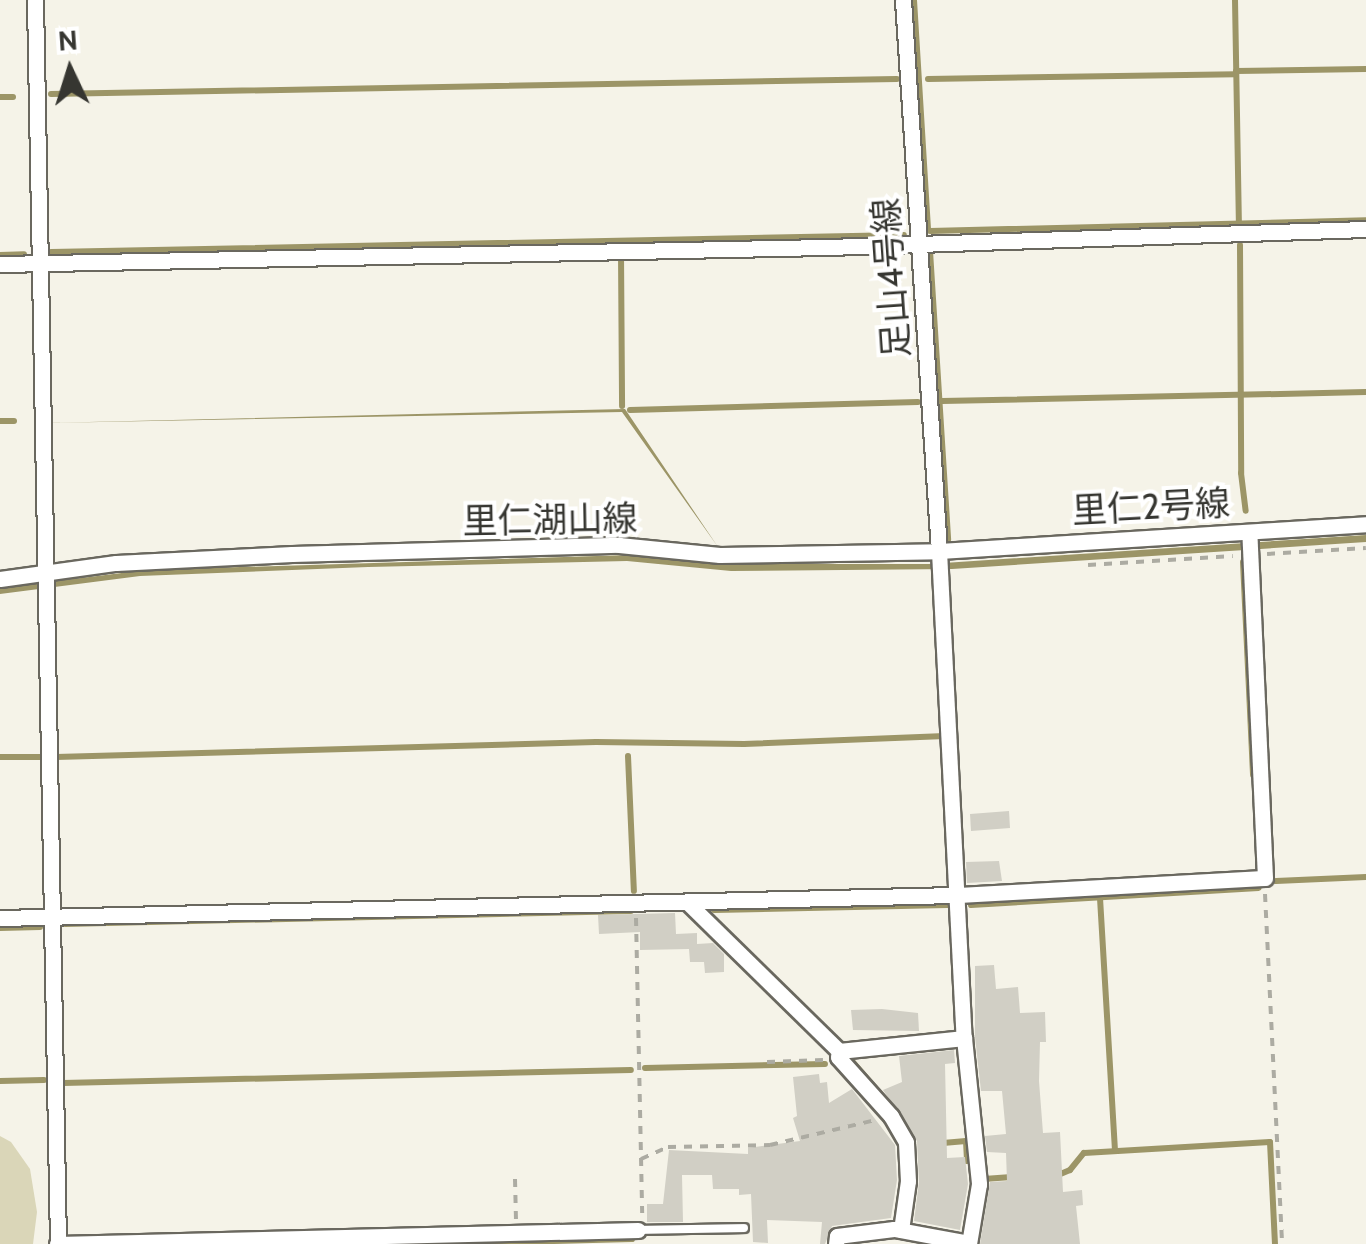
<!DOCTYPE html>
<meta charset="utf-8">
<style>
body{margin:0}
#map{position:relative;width:1366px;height:1244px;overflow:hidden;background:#f5f3e8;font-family:Cabin,"Noto Sans JP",sans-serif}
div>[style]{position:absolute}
.green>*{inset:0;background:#dad6b8}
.water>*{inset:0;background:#9c9567}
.stream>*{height:6px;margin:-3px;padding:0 3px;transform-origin:3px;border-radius:3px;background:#9c9567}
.building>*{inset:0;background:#d1cfc5}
.path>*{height:4px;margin-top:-2px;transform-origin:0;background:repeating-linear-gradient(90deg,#acaba2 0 8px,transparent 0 16px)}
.roads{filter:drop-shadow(2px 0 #6a685f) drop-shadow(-2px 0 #6a685f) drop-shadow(0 2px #6a685f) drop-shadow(0 -2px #6a685f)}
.lane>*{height:8px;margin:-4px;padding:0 4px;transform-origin:4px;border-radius:4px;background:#fff}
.street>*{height:15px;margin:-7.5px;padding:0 7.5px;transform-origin:7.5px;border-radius:7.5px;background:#fff}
span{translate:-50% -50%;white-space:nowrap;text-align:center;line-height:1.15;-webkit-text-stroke:8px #fff;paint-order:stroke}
.street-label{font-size:35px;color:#363631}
.north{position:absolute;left:20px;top:20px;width:100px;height:100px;-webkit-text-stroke:8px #fff;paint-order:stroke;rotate:356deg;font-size:28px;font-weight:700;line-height:40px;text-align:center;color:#363631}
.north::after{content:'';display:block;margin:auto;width:35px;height:45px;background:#363631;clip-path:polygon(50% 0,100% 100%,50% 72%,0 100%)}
</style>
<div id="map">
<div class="green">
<div style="clip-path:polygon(0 1136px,11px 1142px,30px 1169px,37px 1212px,33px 1244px,0 1244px)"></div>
</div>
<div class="water">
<div style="clip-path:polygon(625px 409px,718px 547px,622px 412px,47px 423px)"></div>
<div style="clip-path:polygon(1366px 535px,1366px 542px,952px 569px,731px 571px,627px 561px,368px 567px,140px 576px,0 594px,0 588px,146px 570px,629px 555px,729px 564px,929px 564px)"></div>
</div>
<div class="stream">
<div style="left:914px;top:0;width:229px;rotate:86.5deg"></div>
<div style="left:1235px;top:0;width:225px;rotate:89deg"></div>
<div style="left:1236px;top:71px;width:130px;rotate:-0.9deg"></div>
<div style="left:928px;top:79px;width:308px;rotate:-0.9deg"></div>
<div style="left:51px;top:94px;width:846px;rotate:-1.02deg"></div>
<div style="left:0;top:97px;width:13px"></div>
<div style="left:930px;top:231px;width:436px;rotate:-1.4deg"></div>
<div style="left:1240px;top:245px;width:228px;rotate:89.7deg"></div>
<div style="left:1241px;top:473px;width:38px;rotate:83deg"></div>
<div style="left:930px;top:251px;width:289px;rotate:86.4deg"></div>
<div style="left:51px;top:252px;width:853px;rotate:-1.14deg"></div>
<div style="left:621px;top:253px;width:153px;rotate:89.6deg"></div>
<div style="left:0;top:255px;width:24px;rotate:-2deg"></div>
<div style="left:942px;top:401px;width:424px;rotate:-1.2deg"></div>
<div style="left:630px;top:410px;width:288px;rotate:-1.6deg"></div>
<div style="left:0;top:421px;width:14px"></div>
<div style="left:1243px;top:562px;width:213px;rotate:87.3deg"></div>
<div style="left:628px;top:756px;width:135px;rotate:87.5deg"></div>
<div style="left:0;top:757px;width:40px"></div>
<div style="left:56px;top:757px;width:540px;rotate:-1.59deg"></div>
<div style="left:596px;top:742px;width:148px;rotate:0.8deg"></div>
<div style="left:744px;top:744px;width:195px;rotate:-2.3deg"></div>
<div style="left:1276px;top:881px;width:90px;rotate:-2.5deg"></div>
<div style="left:1100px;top:898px;width:253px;rotate:86.6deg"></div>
<div style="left:971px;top:905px;width:288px;rotate:-3.4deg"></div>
<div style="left:714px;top:910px;width:233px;rotate:-1.2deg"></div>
<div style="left:65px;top:924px;width:566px;rotate:-1.32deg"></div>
<div style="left:0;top:928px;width:40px;rotate:-1.4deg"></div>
<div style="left:851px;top:1060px;width:81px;rotate:49deg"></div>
<div style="left:645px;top:1068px;width:180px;rotate:-1.3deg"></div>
<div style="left:0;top:1081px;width:44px;rotate:-1.3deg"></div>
<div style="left:63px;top:1083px;width:568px;rotate:-1.31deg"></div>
<div style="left:943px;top:1143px;width:23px;rotate:-5deg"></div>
<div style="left:966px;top:1141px;width:20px;rotate:87deg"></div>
<div style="left:1058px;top:1175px;width:13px;rotate:-23deg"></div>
<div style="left:1070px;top:1170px;width:22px;rotate:-51deg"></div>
<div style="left:1084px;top:1153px;width:186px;rotate:-3.4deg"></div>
<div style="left:1270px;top:1142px;width:102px;rotate:87.2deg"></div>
<div style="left:984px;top:1179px;width:31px;rotate:-4deg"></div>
<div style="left:431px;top:1244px;width:201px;rotate:-1.4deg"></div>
</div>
<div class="building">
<div style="clip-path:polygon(1009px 811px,1010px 828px,971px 831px,970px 814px)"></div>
<div style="clip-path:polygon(999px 861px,1002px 881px,967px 883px,966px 862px)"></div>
<div style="clip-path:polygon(675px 913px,676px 934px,697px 933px,697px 944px,713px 943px,724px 954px,724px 972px,705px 973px,704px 962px,690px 962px,689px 949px,640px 950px,640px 932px,599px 934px,598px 915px)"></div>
<div style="clip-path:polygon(994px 965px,996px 989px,1018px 987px,1020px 1013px,1045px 1012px,1046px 1042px,1040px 1042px,1039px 1081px,1043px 1133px,1060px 1132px,1063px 1192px,1082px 1190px,1083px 1205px,1076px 1206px,1080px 1244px,980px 1244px,990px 1182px,1007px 1181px,1006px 1153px,987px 1152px,985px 1136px,1006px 1134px,1002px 1091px,981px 1091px,975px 1037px,975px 966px)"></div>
<div style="clip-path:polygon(882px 1009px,918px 1013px,919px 1031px,853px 1030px,851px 1010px)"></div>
<div style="clip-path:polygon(954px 1050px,955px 1063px,945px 1064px,947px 1158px,965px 1157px,968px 1184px,960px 1230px,914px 1221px,919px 1182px,917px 1141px,883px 1090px,902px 1082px,899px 1056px)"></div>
<div style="clip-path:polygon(819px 1074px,820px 1083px,827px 1082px,829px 1103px,852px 1089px,895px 1145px,897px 1180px,891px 1218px,832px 1226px,825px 1244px,820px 1244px,822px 1222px,767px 1220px,768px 1243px,753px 1242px,751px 1194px,739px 1195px,739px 1189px,713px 1189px,712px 1175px,682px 1175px,683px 1222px,647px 1222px,647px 1204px,663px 1204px,669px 1150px,748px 1154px,748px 1148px,800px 1141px,793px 1118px,797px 1116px,793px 1077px)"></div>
</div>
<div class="path">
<div style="left:1267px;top:554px;width:99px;rotate:-3.5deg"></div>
<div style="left:1088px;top:565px;width:145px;rotate:-3.6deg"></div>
<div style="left:1265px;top:894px;width:350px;rotate:87.2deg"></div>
<div style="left:636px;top:918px;width:295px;rotate:88.8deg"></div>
<div style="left:767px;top:1062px;width:56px;rotate:-2deg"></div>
<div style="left:641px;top:1159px;width:30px;rotate:-24deg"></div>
<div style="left:668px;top:1147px;width:102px;rotate:-1.1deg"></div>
<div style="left:770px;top:1145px;width:109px;rotate:-13.3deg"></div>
<div style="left:515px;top:1179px;width:40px;rotate:88.6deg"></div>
</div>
<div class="roads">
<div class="lane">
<div style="left:638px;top:1230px;width:106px;rotate:-1.1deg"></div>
</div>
<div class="street">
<div style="left:35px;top:0;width:1244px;rotate:88.94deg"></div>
<div style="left:903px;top:0;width:552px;rotate:86.26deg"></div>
<div style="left:939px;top:551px;width:428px;rotate:-3.6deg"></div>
<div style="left:0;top:264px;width:828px;rotate:-1.18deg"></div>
<div style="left:828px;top:247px;width:538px;rotate:-1.92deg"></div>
<div style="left:0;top:579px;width:117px;rotate:-7.9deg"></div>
<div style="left:116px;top:563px;width:176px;rotate:-2.9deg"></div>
<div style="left:292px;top:554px;width:327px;rotate:-1.6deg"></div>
<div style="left:619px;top:545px;width:101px;rotate:5.7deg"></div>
<div style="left:720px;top:555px;width:219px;rotate:-1deg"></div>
<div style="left:939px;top:551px;width:488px;rotate:87.1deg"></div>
<div style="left:964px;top:1038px;width:147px;rotate:84.1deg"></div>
<div style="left:979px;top:1184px;width:61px;rotate:99.5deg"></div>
<div style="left:687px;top:902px;width:213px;rotate:44.4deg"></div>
<div style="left:0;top:918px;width:957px;rotate:-1.38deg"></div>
<div style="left:957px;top:895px;width:308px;rotate:-3.2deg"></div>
<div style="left:1265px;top:878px;width:346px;rotate:-92.6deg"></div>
<div style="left:901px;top:1230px;width:49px;rotate:-81.9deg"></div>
<div style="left:908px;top:1181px;width:39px;rotate:-93deg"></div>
<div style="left:906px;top:1142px;width:30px;rotate:-120deg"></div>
<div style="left:891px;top:1116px;width:79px;rotate:-131.9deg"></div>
<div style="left:838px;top:1057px;width:6px;rotate:-81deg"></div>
<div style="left:839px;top:1051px;width:126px;rotate:-5.9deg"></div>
<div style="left:57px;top:1244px;width:581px;rotate:-1.38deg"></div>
<div style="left:836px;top:1244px;width:8px;rotate:-83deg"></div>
<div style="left:837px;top:1236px;width:57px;rotate:-7deg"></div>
<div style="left:894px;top:1229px;width:76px;rotate:10.6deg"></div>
</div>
</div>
<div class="street-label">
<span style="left:891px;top:278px;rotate:-94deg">足山4号線</span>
<span style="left:1151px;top:507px;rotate:-3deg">里仁2号線</span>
<span style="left:550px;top:520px;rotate:-1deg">里仁湖山線</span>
</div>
<div class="north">N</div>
</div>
